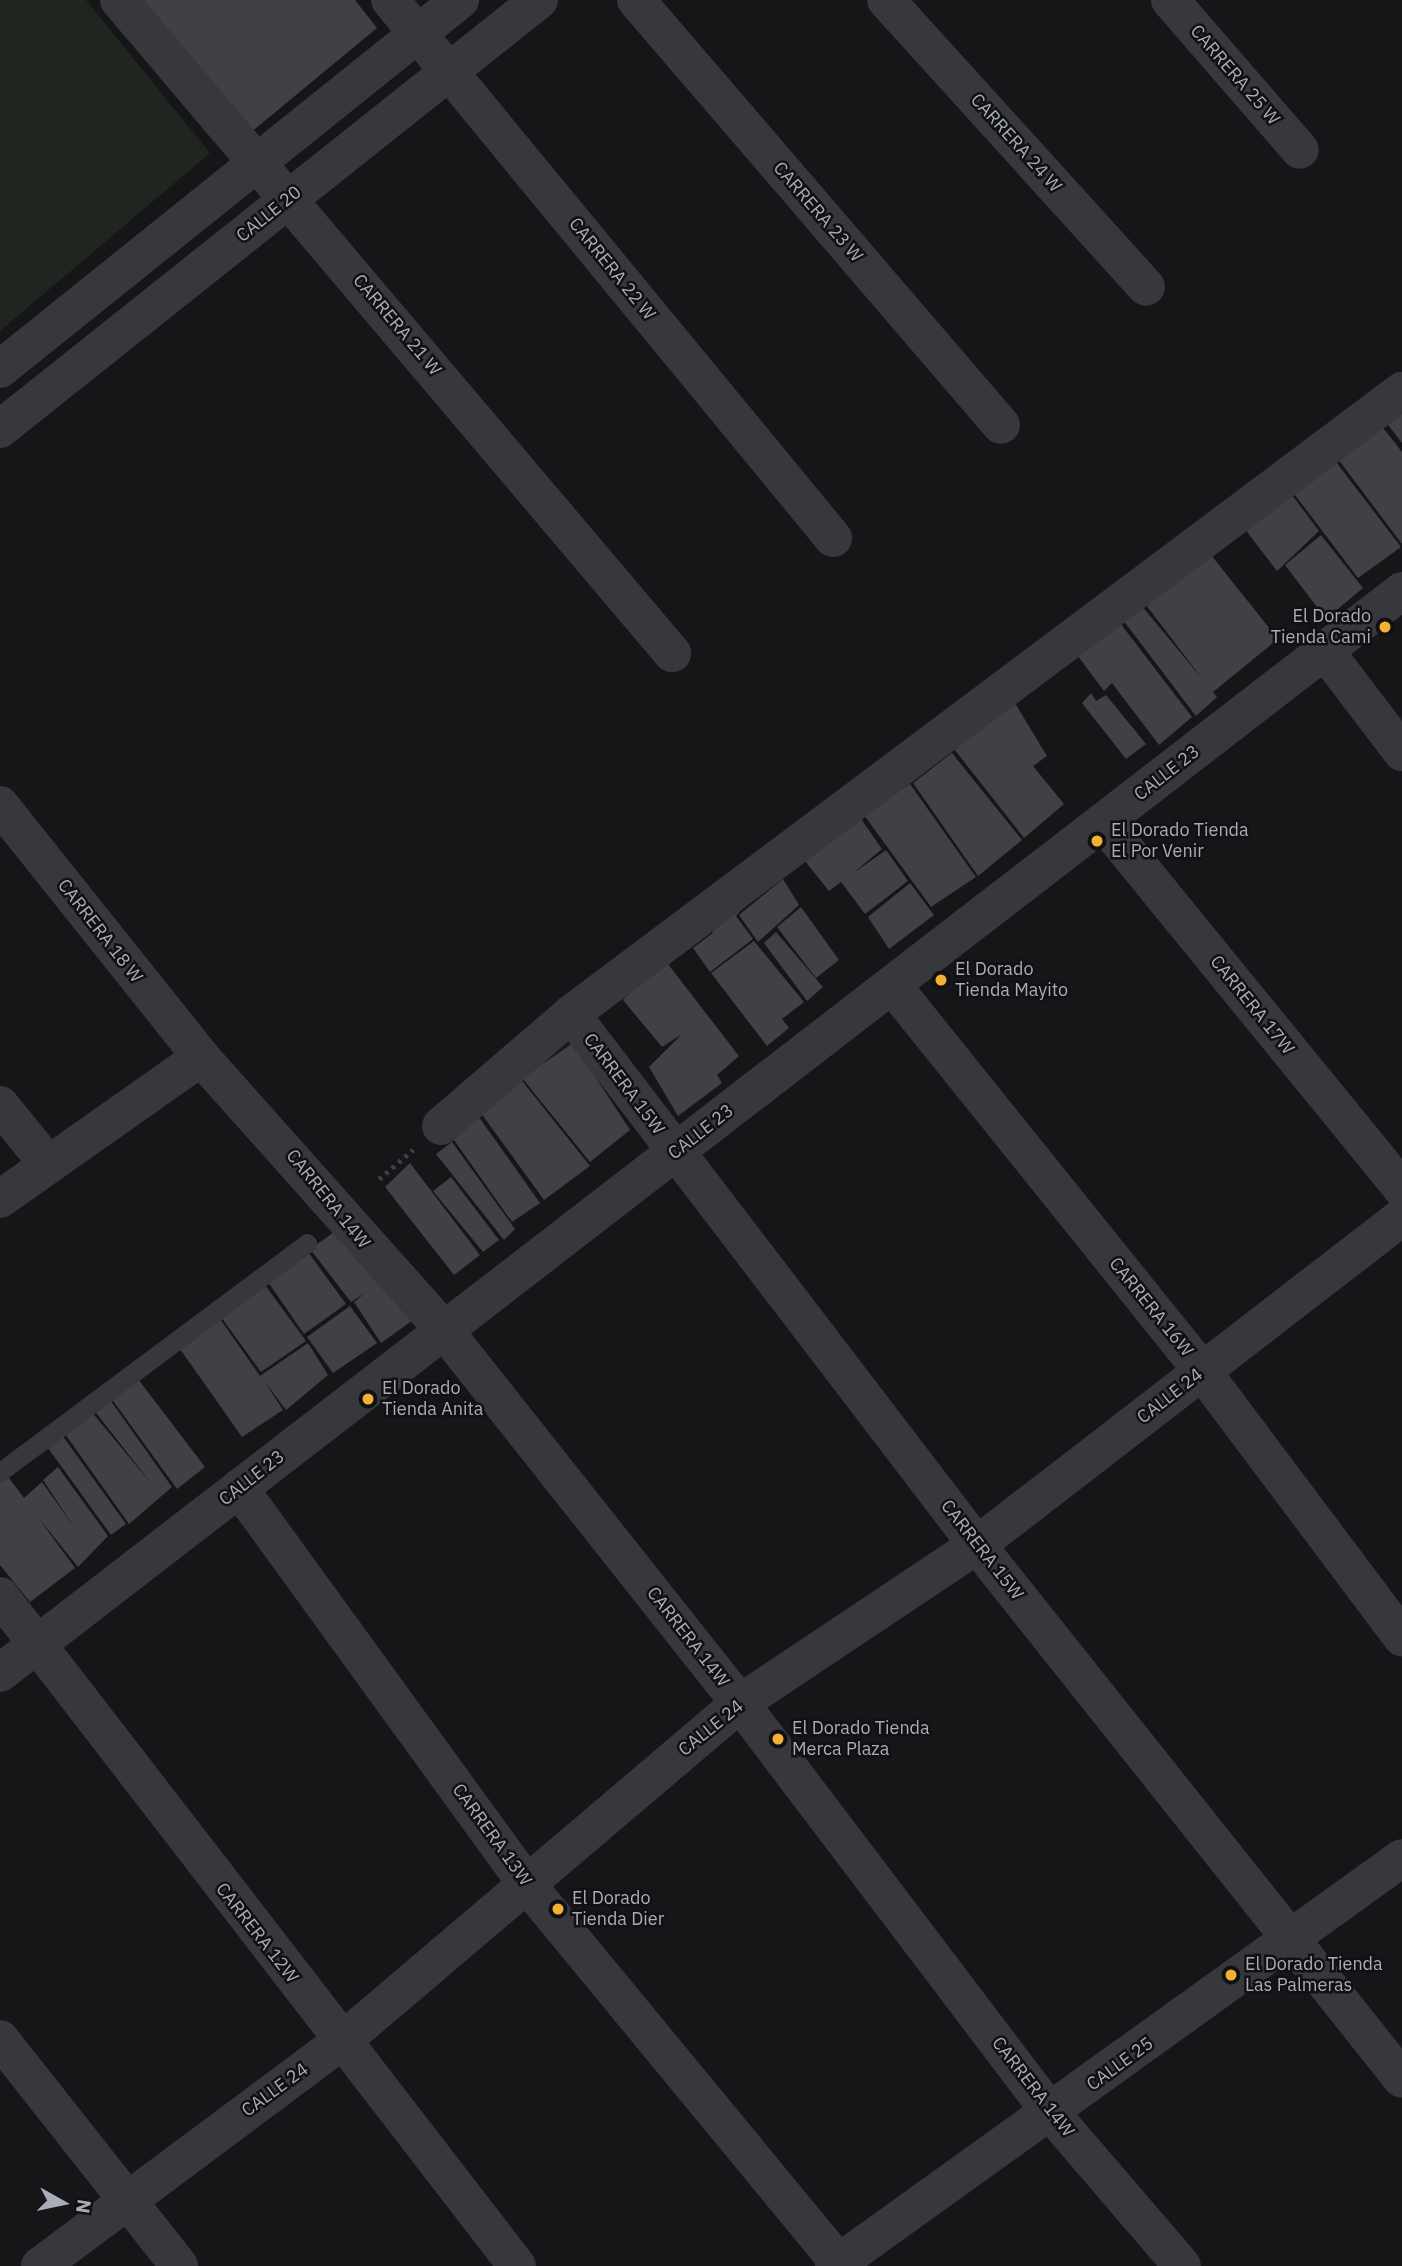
<!DOCTYPE html>
<style>
body{margin:0}
#map{position:relative;width:1402px;height:2266px;overflow:hidden;background:#161618;font-family:"IBM Plex Sans",sans-serif}
div>[style]{position:absolute}
.green>*{inset:0;background:#1e261f}
.building>*{inset:0;background:#404145}
.path>*{height:4.5px;margin-top:-2.25px;transform-origin:0;background:repeating-linear-gradient(90deg,#3d3f44 0 3.5px,transparent 0 8.5px)}
.service>*{height:19px;margin:-9.5px;padding:0 9.5px;transform-origin:9.5px;border-radius:9.5px;background:#37383d}
.minor>*{height:38px;margin:-19px;padding:0 19px;transform-origin:19px;border-radius:19px;background:#37383d}
.dots>*{width:19px;height:19px;translate:-50% -50%;box-sizing:border-box;border:4px solid #111113;border-radius:50%}
span{translate:-50% -50%;white-space:nowrap;text-align:center;line-height:1.15;-webkit-text-stroke:5px #111113;paint-order:stroke}
.street-label{font-size:18px;color:#a8adb8}
.poi-label{font-size:18px;color:#a8adb8}
.right{translate:-100% -50%;text-align:right}
.left{translate:0 -50%;text-align:left}
.north{position:absolute;left:28px;top:2168px;width:70px;height:70px;-webkit-text-stroke:5px #111113;paint-order:stroke;rotate:99deg;font-size:19px;font-weight:700;line-height:28px;text-align:center;color:#a8adb8}
.north::after{content:'';display:block;margin:auto;width:24px;height:32px;background:#a8adb8;clip-path:polygon(50% 0,100% 100%,50% 72%,0 100%)}
</style>
<div id="map">
<div class="green">
<div style="clip-path:polygon(0 0,86px 0,210px 153px,0 331px)"></div>
</div>
<div class="building">
<div style="clip-path:polygon(138px 0,355px 0,377px 28px,250px 133px)"></div>
<div style="clip-path:polygon(1402px 407px,1402px 443px,1382px 417px)"></div>
<div style="clip-path:polygon(1377px 420px,1402px 452px,1402px 544px,1332px 451px)"></div>
<div style="clip-path:polygon(1333px 458px,1401px 547px,1358px 578px,1292px 491px)"></div>
<div style="clip-path:polygon(1289px 491px,1319px 531px,1277px 571px,1244px 528px)"></div>
<div style="clip-path:polygon(1321px 535px,1363px 588px,1326px 619px,1285px 565px)"></div>
<div style="clip-path:polygon(1211px 555px,1278px 639px,1213px 692px,1217px 697px,1196px 716px,1123px 620px,1141px 605px,1204px 681px,1146px 605px)"></div>
<div style="clip-path:polygon(1120px 623px,1192px 717px,1159px 745px,1112px 683px,1104px 691px,1078px 656px)"></div>
<div style="clip-path:polygon(1091px 693px,1096px 701px,1106px 695px,1146px 744px,1126px 759px,1082px 703px)"></div>
<div style="clip-path:polygon(1015px 703px,1047px 756px,1033px 766px,1064px 804px,1024px 838px,954px 749px)"></div>
<div style="clip-path:polygon(952px 753px,1022px 840px,978px 876px,913px 783px)"></div>
<div style="clip-path:polygon(910px 784px,976px 877px,931px 907px,864px 815px)"></div>
<div style="clip-path:polygon(859px 816px,882px 849px,852px 874px,886px 850px,908px 881px,865px 914px,841px 882px,829px 891px,805px 861px)"></div>
<div style="clip-path:polygon(783px 879px,799px 905px,758px 942px,739px 915px)"></div>
<div style="clip-path:polygon(910px 883px,934px 915px,889px 949px,868px 917px)"></div>
<div style="clip-path:polygon(801px 907px,839px 960px,816px 978px,777px 927px)"></div>
<div style="clip-path:polygon(741px 910px,736px 916px,753px 939px,710px 972px,693px 948px,713px 933px,707px 924px)"></div>
<div style="clip-path:polygon(776px 932px,823px 987px,807px 1001px,764px 943px)"></div>
<div style="clip-path:polygon(754px 941px,804px 1002px,782px 1019px,789px 1028px,767px 1046px,711px 973px)"></div>
<div style="clip-path:polygon(664px 959px,739px 1056px,717px 1075px,722px 1083px,678px 1116px,649px 1067px,682px 1034px,662px 1047px,623px 1000px)"></div>
<div style="clip-path:polygon(573px 1043px,630px 1130px,590px 1162px,522px 1078px)"></div>
<div style="clip-path:polygon(519px 1077px,590px 1166px,544px 1200px,478px 1109px)"></div>
<div style="clip-path:polygon(476px 1113px,540px 1203px,512px 1222px,449px 1133px)"></div>
<div style="clip-path:polygon(452px 1142px,515px 1229px,504px 1240px,436px 1154px)"></div>
<div style="clip-path:polygon(410px 1163px,480px 1255px,454px 1275px,385px 1187px)"></div>
<div style="clip-path:polygon(451px 1177px,499px 1240px,483px 1252px,433px 1191px)"></div>
<div style="clip-path:polygon(343px 1226px,420px 1315px,381px 1343px,354px 1302px,365px 1293px,351px 1302px,310px 1249px)"></div>
<div style="clip-path:polygon(308px 1252px,346px 1304px,304px 1334px,268px 1282px)"></div>
<div style="clip-path:polygon(265px 1285px,306px 1341px,261px 1372px,221px 1317px)"></div>
<div style="clip-path:polygon(350px 1306px,377px 1343px,333px 1373px,307px 1337px)"></div>
<div style="clip-path:polygon(218px 1316px,260px 1376px,308px 1343px,328px 1375px,286px 1410px,264px 1381px,283px 1410px,242px 1437px,180px 1349px)"></div>
<div style="clip-path:polygon(138px 1379px,205px 1467px,177px 1489px,111px 1398px)"></div>
<div style="clip-path:polygon(108px 1397px,172px 1487px,129px 1524px,65px 1434px,91px 1411px,154px 1487px,93px 1409px)"></div>
<div style="clip-path:polygon(62px 1435px,126px 1524px,111px 1535px,48px 1448px)"></div>
<div style="clip-path:polygon(58px 1467px,108px 1536px,78px 1567px,37px 1516px,75px 1568px,30px 1602px,0 1565px,0 1479px,6px 1474px,24px 1498px,42px 1482px,76px 1530px,43px 1480px)"></div>
</div>
<div class="path">
<div style="left:379px;top:1179px;width:45px;rotate:-40.5deg"></div>
</div>
<div class="service">
<div style="left:0;top:1472px;width:383px;rotate:-36.7deg"></div>
</div>
<div class="minor">
<div style="left:119px;top:0;width:856px;rotate:49.74deg"></div>
<div style="left:390px;top:0;width:697px;rotate:50.53deg"></div>
<div style="left:636px;top:0;width:560px;rotate:49.34deg"></div>
<div style="left:886px;top:0;width:387px;rotate:47.8deg"></div>
<div style="left:1170px;top:0;width:198px;rotate:49.1deg"></div>
<div style="left:0;top:369px;width:590px;rotate:-38.74deg"></div>
<div style="left:0;top:429px;width:689px;rotate:-38.52deg"></div>
<div style="left:1325px;top:651px;width:127px;rotate:52.7deg"></div>
<div style="left:0;top:805px;width:322px;rotate:51.4deg"></div>
<div style="left:201px;top:1057px;width:365px;rotate:48.3deg"></div>
<div style="left:444px;top:1330px;width:476px;rotate:51.6deg"></div>
<div style="left:740px;top:1703px;width:515px;rotate:52.82deg"></div>
<div style="left:1051px;top:2113px;width:201px;rotate:49.4deg"></div>
<div style="left:1103px;top:822px;width:473px;rotate:50.8deg"></div>
<div style="left:892px;top:985px;width:495px;rotate:51.2deg"></div>
<div style="left:1202px;top:1371px;width:333px;rotate:53.1deg"></div>
<div style="left:571px;top:1014px;width:668px;rotate:52.6deg"></div>
<div style="left:977px;top:1545px;width:682px;rotate:51.48deg"></div>
<div style="left:0;top:1105px;width:76px;rotate:50.9deg"></div>
<div style="left:441px;top:1126px;width:172px;rotate:-40.7deg"></div>
<div style="left:571px;top:1014px;width:1039px;rotate:-36.86deg"></div>
<div style="left:0;top:1199px;width:246px;rotate:-35.2deg"></div>
<div style="left:239px;top:1488px;width:487px;rotate:54deg"></div>
<div style="left:525px;top:1882px;width:498px;rotate:50.5deg"></div>
<div style="left:0;top:1596px;width:846px;rotate:52.34deg"></div>
<div style="left:0;top:1673px;width:1771px;rotate:-37.66deg"></div>
<div style="left:0;top:2039px;width:289px;rotate:51.7deg"></div>
<div style="left:40px;top:2266px;width:375px;rotate:-36.7deg"></div>
<div style="left:341px;top:2042px;width:524px;rotate:-40.35deg"></div>
<div style="left:740px;top:1703px;width:285px;rotate:-33.7deg"></div>
<div style="left:977px;top:1545px;width:537px;rotate:-37.66deg"></div>
<div style="left:834px;top:2266px;width:699px;rotate:-35.69deg"></div>
</div>
<div class="dots">
<div style="left:1385px;top:627px;background:#f2b134"></div>
<div style="left:1097px;top:841px;background:#f2b134"></div>
<div style="left:941px;top:980px;background:#f2b134"></div>
<div style="left:368px;top:1399px;background:#f2b134"></div>
<div style="left:778px;top:1739px;background:#f2b134"></div>
<div style="left:558px;top:1909px;background:#f2b134"></div>
<div style="left:1231px;top:1975px;background:#f2b134"></div>
</div>
<div class="street-label">
<span style="left:1235px;top:75px;rotate:49deg">CARRERA 25 W</span>
<span style="left:1016px;top:143px;rotate:48deg">CARRERA 24 W</span>
<span style="left:818px;top:212px;rotate:49deg">CARRERA 23 W</span>
<span style="left:269px;top:214px;rotate:-39deg">CALLE 20</span>
<span style="left:612px;top:269px;rotate:51deg">CARRERA 22 W</span>
<span style="left:397px;top:325px;rotate:50deg">CARRERA 21 W</span>
<span style="left:1167px;top:773px;rotate:-38deg">CALLE 23</span>
<span style="left:100px;top:931px;rotate:52deg">CARRERA 18 W</span>
<span style="left:1252px;top:1005px;rotate:51deg">CARRERA 17W</span>
<span style="left:624px;top:1084px;rotate:53deg">CARRERA 15W</span>
<span style="left:701px;top:1132px;rotate:-38deg">CALLE 23</span>
<span style="left:328px;top:1199px;rotate:51deg">CARRERA 14W</span>
<span style="left:1151px;top:1307px;rotate:51deg">CARRERA 16W</span>
<span style="left:1170px;top:1396px;rotate:-38deg">CALLE 24</span>
<span style="left:252px;top:1478px;rotate:-38deg">CALLE 23</span>
<span style="left:982px;top:1550px;rotate:52deg">CARRERA 15W</span>
<span style="left:688px;top:1637px;rotate:52deg">CARRERA 14W</span>
<span style="left:711px;top:1728px;rotate:-39deg">CALLE 24</span>
<span style="left:492px;top:1835px;rotate:54deg">CARRERA 13W</span>
<span style="left:257px;top:1933px;rotate:52deg">CARRERA 12W</span>
<span style="left:1120px;top:2064px;rotate:-36deg">CALLE 25</span>
<span style="left:1033px;top:2087px;rotate:52deg">CARRERA 14W</span>
<span style="left:275px;top:2090px;rotate:-36deg">CALLE 24</span>
</div>
<div class="poi-label">
<span class="right" style="left:1371px;top:627px">El Dorado<br>Tienda Cami</span>
<span class="left" style="left:1111px;top:841px">El Dorado Tienda<br>El Por Venir</span>
<span class="left" style="left:955px;top:980px">El Dorado<br>Tienda Mayito</span>
<span class="left" style="left:382px;top:1399px">El Dorado<br>Tienda Anita</span>
<span class="left" style="left:792px;top:1739px">El Dorado Tienda<br>Merca Plaza</span>
<span class="left" style="left:572px;top:1909px">El Dorado<br>Tienda Dier</span>
<span class="left" style="left:1245px;top:1975px">El Dorado Tienda<br>Las Palmeras</span>
</div>
<div class="north">N</div>
</div>
